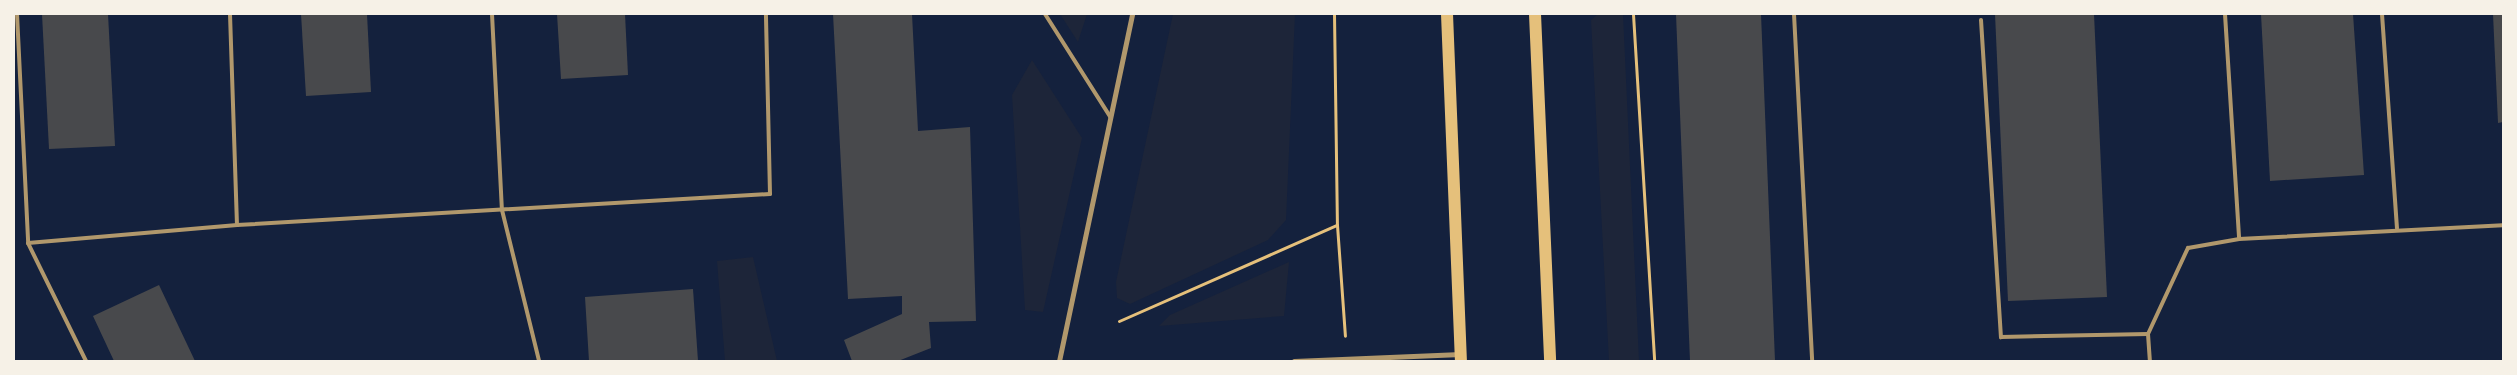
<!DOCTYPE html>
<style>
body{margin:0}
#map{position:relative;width:2517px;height:375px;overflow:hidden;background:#14213d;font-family:"Open Sans",sans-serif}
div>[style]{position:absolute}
.green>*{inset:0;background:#1d2539}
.building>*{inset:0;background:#48494c}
.path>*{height:3px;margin:-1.5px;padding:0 1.5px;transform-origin:1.5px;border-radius:1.5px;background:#e5c07b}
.service>*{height:4px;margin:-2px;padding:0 2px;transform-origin:2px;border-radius:2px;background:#b1986c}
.minor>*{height:5px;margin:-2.5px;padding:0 2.5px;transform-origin:2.5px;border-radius:2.5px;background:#b1986c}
.primary>*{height:12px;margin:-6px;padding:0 6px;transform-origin:6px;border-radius:6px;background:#e5c07b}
span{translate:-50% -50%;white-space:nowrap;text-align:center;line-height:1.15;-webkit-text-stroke:4.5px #f6f1e7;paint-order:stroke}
.frame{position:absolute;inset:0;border:15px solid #f6f1e7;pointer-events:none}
</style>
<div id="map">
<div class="green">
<div style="clip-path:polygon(1060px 14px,1087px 14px,1078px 42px)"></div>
<div style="clip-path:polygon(1173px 14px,1295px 14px,1286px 220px,1268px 240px,1130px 304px,1117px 298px,1116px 282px)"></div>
<div style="clip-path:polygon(1598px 14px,1623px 14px,1639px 361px,1609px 361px,1591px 20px)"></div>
<div style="clip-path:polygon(1032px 60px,1082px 138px,1043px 312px,1025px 310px,1012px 95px)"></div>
<div style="clip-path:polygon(753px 257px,777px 361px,725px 361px,717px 261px)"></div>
<div style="clip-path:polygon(1289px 262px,1284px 316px,1159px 326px,1170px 315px)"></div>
</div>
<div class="building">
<div style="clip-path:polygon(42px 14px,108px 14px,115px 146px,49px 149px)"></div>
<div style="clip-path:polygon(301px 14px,367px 14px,371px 92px,306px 96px)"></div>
<div style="clip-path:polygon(557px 14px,625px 14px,628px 75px,561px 79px)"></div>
<div style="clip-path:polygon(833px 14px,912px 14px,918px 131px,970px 127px,976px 321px,929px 322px,931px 348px,898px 361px,852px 361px,844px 340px,902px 314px,902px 296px,848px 299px)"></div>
<div style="clip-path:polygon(1676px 14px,1761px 14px,1775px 361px,1690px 361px)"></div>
<div style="clip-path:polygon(1995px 14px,2094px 14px,2107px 297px,2008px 301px)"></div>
<div style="clip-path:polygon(2261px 14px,2353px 14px,2364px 175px,2270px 181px)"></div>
<div style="clip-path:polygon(2493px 14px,2503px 14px,2503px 122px,2498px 123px)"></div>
<div style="clip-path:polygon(159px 285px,195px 361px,114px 361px,93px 316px)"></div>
<div style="clip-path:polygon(693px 289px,698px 361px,589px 361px,585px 297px)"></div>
</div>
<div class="path">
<div style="left:1334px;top:14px;width:211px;rotate:89.2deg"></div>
<div style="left:1337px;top:225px;width:111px;rotate:85.9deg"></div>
<div style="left:1633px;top:14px;width:348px;rotate:86.5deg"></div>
<div style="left:1119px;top:321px;width:238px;rotate:-23.8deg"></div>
</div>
<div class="service">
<div style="left:17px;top:14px;width:229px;rotate:87.2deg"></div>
<div style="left:230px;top:14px;width:211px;rotate:88.1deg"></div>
<div style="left:492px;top:14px;width:196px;rotate:87.1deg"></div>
<div style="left:502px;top:210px;width:155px;rotate:76.2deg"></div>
<div style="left:1045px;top:14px;width:123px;rotate:57.6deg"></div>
<div style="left:1794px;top:14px;width:347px;rotate:87deg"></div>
<div style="left:2225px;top:14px;width:225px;rotate:86.4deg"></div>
<div style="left:2382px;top:14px;width:215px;rotate:86deg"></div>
<div style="left:1981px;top:20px;width:318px;rotate:86.4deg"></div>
<div style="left:2001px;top:337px;width:147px;rotate:-1.2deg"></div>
<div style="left:2148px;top:334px;width:95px;rotate:-65.1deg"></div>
<div style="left:2188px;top:248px;width:52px;rotate:-10deg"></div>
<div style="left:2239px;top:239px;width:264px;rotate:-3deg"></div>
<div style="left:2148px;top:334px;width:27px;rotate:86deg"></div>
<div style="left:86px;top:361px;width:131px;rotate:-116.2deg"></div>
<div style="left:28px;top:243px;width:210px;rotate:-4.9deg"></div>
<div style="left:237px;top:225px;width:534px;rotate:-3.33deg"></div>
<div style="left:770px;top:194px;width:180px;rotate:-91.3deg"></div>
</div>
<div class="minor">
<div style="left:1059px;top:361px;width:355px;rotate:-78.1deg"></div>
<div style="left:1294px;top:361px;width:167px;rotate:-2.4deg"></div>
</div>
<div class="primary">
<div style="left:1447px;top:14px;width:347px;rotate:87.7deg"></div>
<div style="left:1535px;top:14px;width:347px;rotate:87.5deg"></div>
</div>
<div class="frame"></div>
</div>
